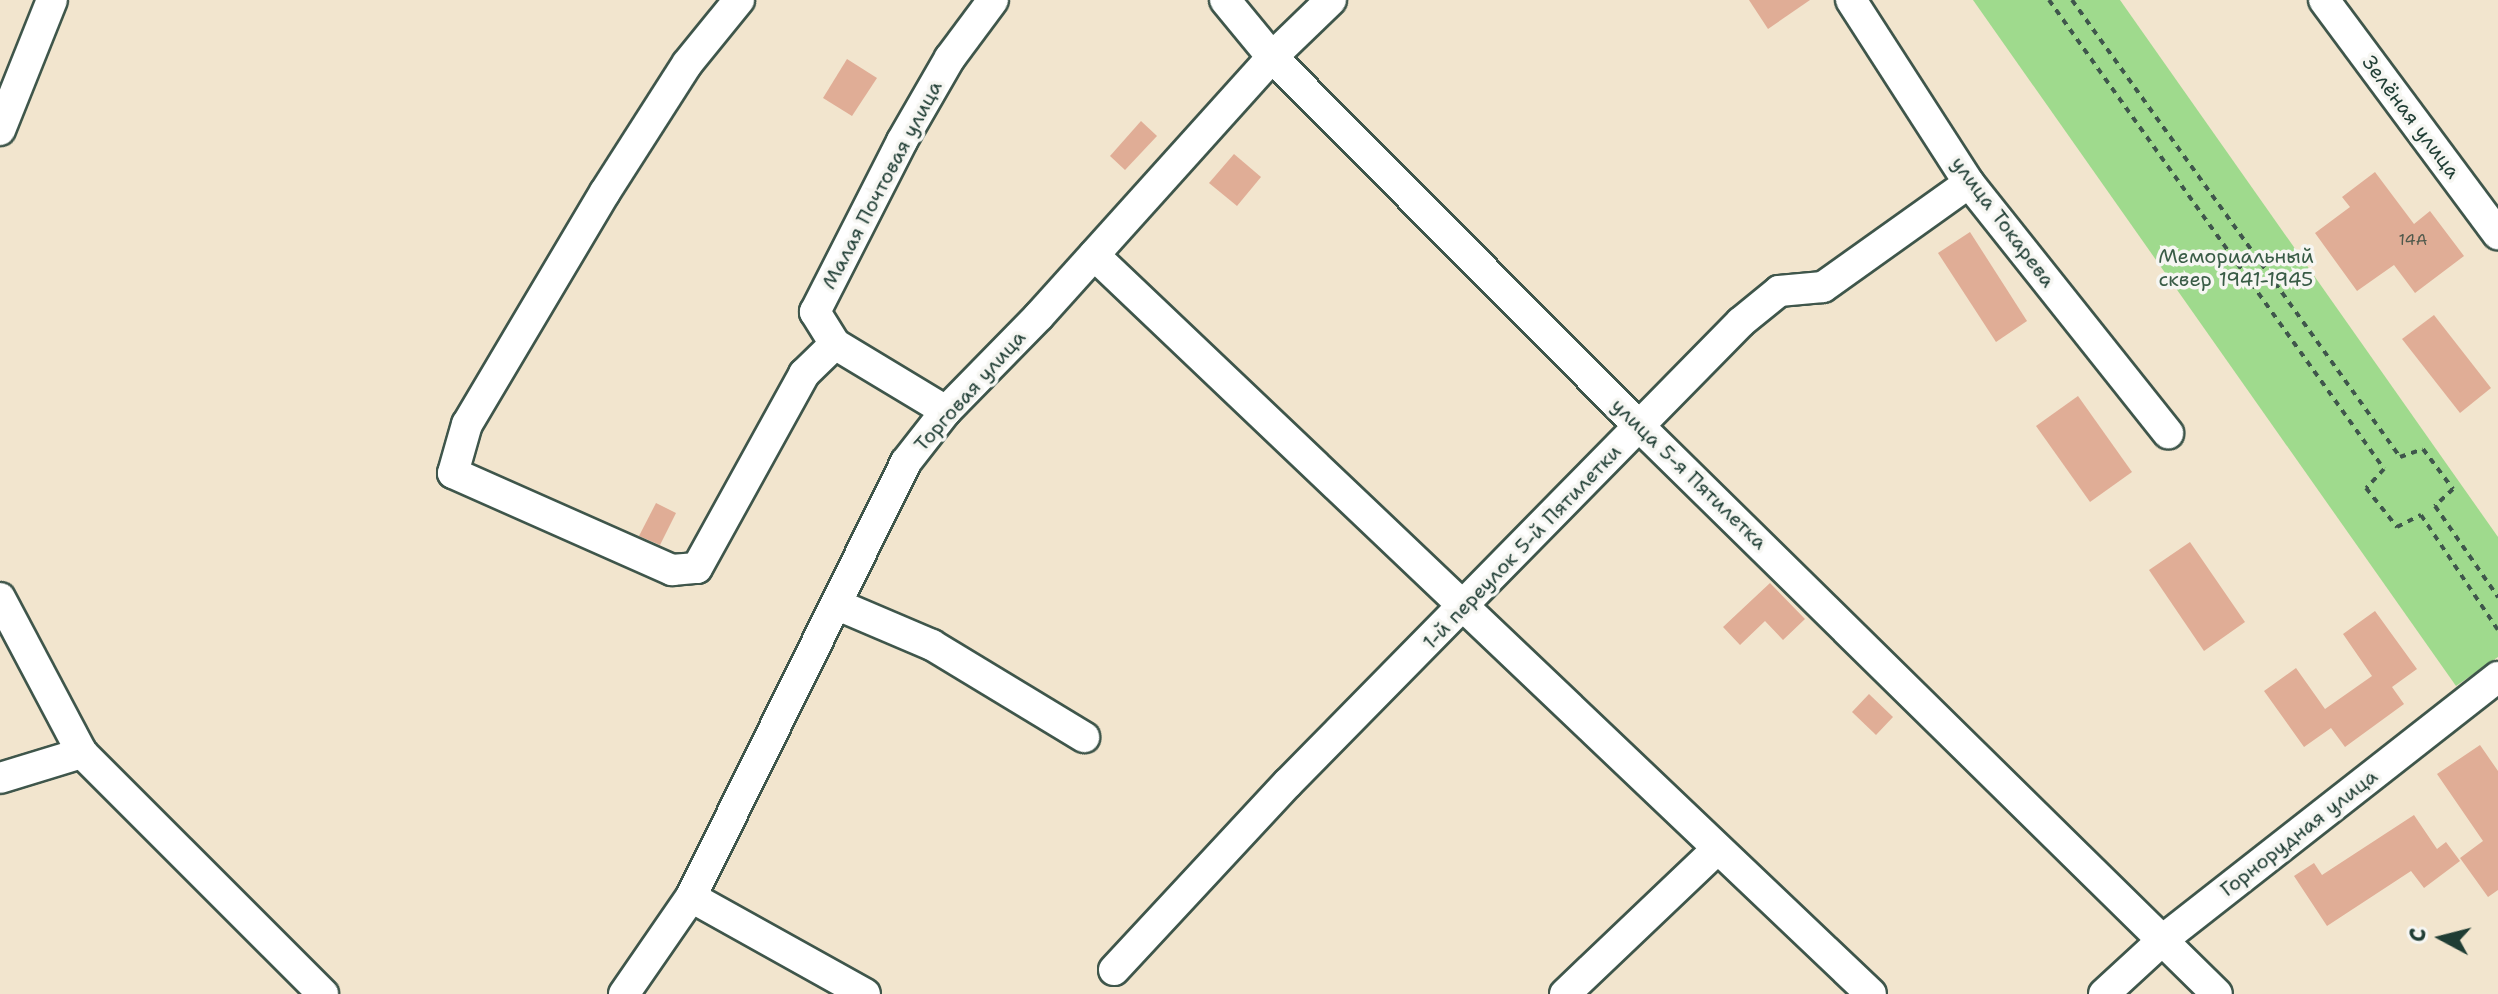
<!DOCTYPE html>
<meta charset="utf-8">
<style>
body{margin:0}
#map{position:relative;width:2498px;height:994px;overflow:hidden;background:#f2e5ce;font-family:"Shantell Sans",sans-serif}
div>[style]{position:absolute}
.green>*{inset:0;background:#9fda8d}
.building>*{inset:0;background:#e0ad96}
.path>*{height:4px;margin-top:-2px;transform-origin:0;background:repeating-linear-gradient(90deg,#3f564b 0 6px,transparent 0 12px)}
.roads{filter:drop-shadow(2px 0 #3f564b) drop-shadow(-2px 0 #3f564b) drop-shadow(0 2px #3f564b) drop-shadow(0 -2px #3f564b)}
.minor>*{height:30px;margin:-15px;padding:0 15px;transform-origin:15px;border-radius:15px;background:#fff}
span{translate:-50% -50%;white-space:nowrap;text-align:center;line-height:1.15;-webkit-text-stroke:7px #f6f6f2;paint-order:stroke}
.number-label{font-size:16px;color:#4f594c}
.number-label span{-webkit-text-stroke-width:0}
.street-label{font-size:20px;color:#1f3d34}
.park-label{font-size:20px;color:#395c46}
.north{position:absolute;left:2402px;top:898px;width:80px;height:80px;-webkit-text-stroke:6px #f6f6f2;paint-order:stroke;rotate:277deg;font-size:22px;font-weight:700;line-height:32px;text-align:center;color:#1f3d34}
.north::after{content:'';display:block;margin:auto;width:28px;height:36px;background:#1f3d34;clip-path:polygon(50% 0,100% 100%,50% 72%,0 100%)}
</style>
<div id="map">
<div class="green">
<div style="clip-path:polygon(1973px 0,2120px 0,2498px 537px,2498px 657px,2456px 686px)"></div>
</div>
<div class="building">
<div style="clip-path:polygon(1749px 0,1810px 0,1768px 29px)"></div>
<div style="clip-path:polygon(847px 59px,877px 78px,852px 116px,823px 98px)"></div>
<div style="clip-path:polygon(1141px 121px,1157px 136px,1125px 170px,1110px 156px)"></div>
<div style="clip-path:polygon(1234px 154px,1261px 177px,1237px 206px,1209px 183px)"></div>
<div style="clip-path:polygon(2375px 172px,2414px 224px,2430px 211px,2464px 256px,2415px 293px,2394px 265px,2357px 291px,2315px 233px,2350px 207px,2342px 197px)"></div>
<div style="clip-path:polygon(1970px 232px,2027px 321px,1996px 342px,1938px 253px)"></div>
<div style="clip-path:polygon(2434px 315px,2491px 388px,2460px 413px,2402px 339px)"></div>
<div style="clip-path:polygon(2078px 396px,2132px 472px,2090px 502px,2036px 426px)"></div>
<div style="clip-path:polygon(656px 503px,676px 513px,660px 545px,639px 536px)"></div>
<div style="clip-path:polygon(2190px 542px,2245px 622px,2204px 651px,2149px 570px)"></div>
<div style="clip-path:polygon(1770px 583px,1805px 619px,1783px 640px,1765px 621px,1740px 645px,1723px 627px)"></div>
<div style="clip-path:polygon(2375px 611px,2417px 669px,2392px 687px,2404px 704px,2345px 747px,2331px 728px,2304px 747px,2264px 691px,2296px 668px,2325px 709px,2372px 676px,2343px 634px)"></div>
<div style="clip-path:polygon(1869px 694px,1893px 717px,1876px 735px,1852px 712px)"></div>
<div style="clip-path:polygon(2480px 745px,2498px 771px,2498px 890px,2488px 897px,2460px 858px,2483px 841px,2437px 774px)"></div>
<div style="clip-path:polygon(2414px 815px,2437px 849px,2446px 842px,2460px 861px,2424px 888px,2411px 871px,2327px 926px,2294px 876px,2314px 863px,2322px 875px)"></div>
</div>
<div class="path">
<div style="left:2049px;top:0;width:576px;rotate:54.46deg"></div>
<div style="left:2384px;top:469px;width:26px;rotate:133deg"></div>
<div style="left:2366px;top:488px;width:50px;rotate:51.5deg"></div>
<div style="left:2397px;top:527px;width:27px;rotate:-27deg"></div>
<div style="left:2421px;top:515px;width:138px;rotate:56.2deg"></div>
<div style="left:2072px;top:0;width:563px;rotate:54.33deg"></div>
<div style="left:2400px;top:457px;width:24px;rotate:-19deg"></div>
<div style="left:2423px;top:449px;width:50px;rotate:53.1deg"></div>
<div style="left:2453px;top:489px;width:25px;rotate:137deg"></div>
<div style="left:2435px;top:506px;width:111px;rotate:55.3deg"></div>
</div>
<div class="roads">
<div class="minor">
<div style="left:739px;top:0;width:82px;rotate:129.1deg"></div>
<div style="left:687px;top:64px;width:152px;rotate:122.6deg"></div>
<div style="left:605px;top:192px;width:270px;rotate:120.7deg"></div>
<div style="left:467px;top:424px;width:51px;rotate:105.9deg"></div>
<div style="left:453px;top:473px;width:240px;rotate:23.9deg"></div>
<div style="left:672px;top:570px;width:25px;rotate:-5deg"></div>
<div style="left:697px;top:568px;width:222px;rotate:-61.1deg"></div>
<div style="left:804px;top:374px;width:43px;rotate:-44.1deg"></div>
<div style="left:1225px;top:0;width:74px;rotate:50.5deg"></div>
<div style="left:1272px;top:57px;width:520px;rotate:45.16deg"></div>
<div style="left:1639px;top:426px;width:810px;rotate:44.5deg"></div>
<div style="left:1851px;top:0;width:218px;rotate:57.2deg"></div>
<div style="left:1969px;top:183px;width:320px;rotate:51.5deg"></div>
<div style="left:2324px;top:0;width:292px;rotate:53.4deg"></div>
<div style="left:0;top:130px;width:140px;rotate:-68.2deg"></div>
<div style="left:1094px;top:255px;width:1072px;rotate:43.56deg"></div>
<div style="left:946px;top:411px;width:130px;rotate:-148.9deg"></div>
<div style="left:835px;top:344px;width:38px;rotate:-122deg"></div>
<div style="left:815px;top:312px;width:192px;rotate:-63deg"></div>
<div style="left:902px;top:141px;width:96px;rotate:-60deg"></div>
<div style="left:950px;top:58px;width:72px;rotate:-53.4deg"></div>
<div style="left:0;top:598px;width:175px;rotate:62.1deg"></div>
<div style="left:82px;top:753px;width:341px;rotate:45deg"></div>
<div style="left:838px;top:605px;width:102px;rotate:23.1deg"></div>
<div style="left:932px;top:645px;width:178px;rotate:31.2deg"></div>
<div style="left:0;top:778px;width:86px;rotate:-17deg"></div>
<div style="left:691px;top:897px;width:199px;rotate:29.1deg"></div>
<div style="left:1114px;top:970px;width:255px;rotate:-47.1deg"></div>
<div style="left:1288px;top:783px;width:646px;rotate:-45.5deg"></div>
<div style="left:1741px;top:322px;width:49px;rotate:-39.2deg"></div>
<div style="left:1779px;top:291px;width:44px;rotate:-5.2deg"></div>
<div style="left:1823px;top:287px;width:179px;rotate:-35.5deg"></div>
<div style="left:624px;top:994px;width:118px;rotate:-55.4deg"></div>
<div style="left:691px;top:897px;width:485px;rotate:-63.7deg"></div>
<div style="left:906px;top:462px;width:65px;rotate:-51.9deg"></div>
<div style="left:946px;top:411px;width:133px;rotate:-45.6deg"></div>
<div style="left:1039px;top:316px;width:348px;rotate:-48deg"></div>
<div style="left:1272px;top:57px;width:82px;rotate:-44deg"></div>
<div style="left:1565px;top:994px;width:209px;rotate:-43.6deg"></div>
<div style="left:2104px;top:994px;width:83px;rotate:-42.6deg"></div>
<div style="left:2165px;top:938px;width:423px;rotate:-38.1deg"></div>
</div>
</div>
<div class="number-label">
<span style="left:2413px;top:240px">14А</span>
</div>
<div class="street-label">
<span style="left:2411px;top:117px;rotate:53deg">Зелёная улица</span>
<span style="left:882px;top:185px;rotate:-62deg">Малая Почтовая улица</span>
<span style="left:2003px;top:222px;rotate:53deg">улица Токарева</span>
<span style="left:970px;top:391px;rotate:-48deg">Торговая улица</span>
<span style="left:1689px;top:474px;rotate:44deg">улица 5-я Пятилетка</span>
<span style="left:1522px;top:547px;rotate:-46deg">1-й переулок 5-й Пятилетки</span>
<span style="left:2299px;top:833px;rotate:-38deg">Горнорудная улица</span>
</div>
<div class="park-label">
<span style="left:2236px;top:268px">Мемориальный<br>сквер 1941-1945</span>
</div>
<div class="north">С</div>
</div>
